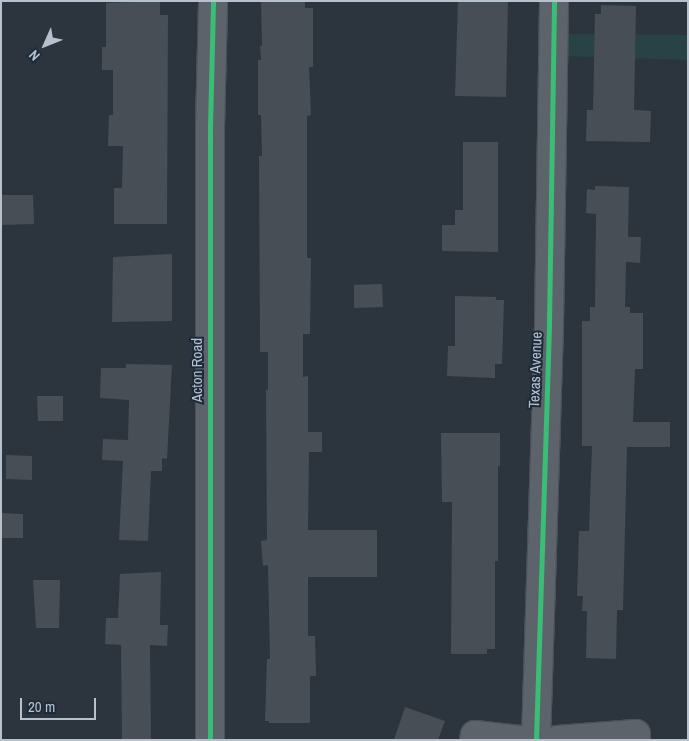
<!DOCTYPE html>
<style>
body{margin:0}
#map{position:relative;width:689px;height:741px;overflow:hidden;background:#2c353e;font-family:"Archivo Narrow",sans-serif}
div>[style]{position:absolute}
.green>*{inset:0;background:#284246}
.building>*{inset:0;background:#474e56}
.roads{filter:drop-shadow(1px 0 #4b5158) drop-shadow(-1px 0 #4b5158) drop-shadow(0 1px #4b5158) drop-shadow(0 -1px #4b5158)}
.minor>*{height:28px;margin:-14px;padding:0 14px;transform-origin:14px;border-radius:14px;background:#5d636b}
.cycleway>*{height:5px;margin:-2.5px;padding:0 2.5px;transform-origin:2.5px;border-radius:2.5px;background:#3abd76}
span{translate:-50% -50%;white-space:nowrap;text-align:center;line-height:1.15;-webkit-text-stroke:4px #1e2b3b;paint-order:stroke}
.street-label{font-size:15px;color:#b7c1ce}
.frame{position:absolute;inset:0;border:2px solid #b7c1ce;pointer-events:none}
.north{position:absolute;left:20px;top:20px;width:50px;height:50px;-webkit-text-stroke:4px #1e2b3b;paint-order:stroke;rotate:226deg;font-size:14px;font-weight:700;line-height:20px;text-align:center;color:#b7c1ce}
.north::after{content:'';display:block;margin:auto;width:18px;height:22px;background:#b7c1ce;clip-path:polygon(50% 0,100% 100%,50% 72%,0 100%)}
.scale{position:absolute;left:20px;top:698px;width:76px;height:22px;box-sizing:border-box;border:2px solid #b7c1ce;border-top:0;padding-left:6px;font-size:15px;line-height:18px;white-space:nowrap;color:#b7c1ce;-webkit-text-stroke:4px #1e2b3b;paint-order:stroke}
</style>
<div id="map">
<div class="green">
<div style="clip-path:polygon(564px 34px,688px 35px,688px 60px,563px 56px)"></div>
</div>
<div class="building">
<div style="clip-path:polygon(160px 1px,160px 15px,168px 15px,167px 224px,114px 224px,114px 188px,122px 188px,123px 146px,108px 146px,109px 115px,113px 115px,113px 70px,102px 70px,102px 47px,106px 47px,106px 3px)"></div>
<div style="clip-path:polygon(261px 1px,305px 1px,305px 8px,313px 8px,313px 67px,309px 67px,311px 115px,307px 116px,307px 258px,311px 258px,310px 334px,303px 334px,303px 377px,308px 376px,308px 432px,322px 432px,322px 452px,309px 452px,308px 530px,377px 530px,377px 577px,308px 577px,308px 636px,315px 636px,316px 676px,310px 676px,310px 723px,269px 723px,269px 721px,265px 721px,267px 659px,270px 659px,268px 565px,263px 566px,261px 541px,267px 540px,266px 390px,268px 390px,268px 352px,260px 352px,259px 156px,262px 156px,261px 115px,258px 115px,258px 60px,261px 60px,260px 46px,262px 46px)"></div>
<div style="clip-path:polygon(458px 1px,508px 1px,506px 97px,455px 96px)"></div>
<div style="clip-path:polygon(601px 5px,636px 6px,634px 110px,651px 111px,650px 142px,586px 141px,587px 110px,593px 110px,595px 14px,601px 14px)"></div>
<div style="clip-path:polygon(463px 142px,498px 142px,498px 252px,442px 251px,442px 225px,455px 225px,455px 210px,463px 210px)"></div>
<div style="clip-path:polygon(595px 186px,629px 187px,628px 237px,641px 237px,640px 263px,626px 262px,625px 307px,630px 307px,630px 313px,643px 313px,643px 369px,635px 369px,633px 422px,670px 422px,670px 447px,627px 447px,623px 610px,617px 610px,616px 659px,586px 658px,587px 611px,582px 611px,583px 596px,577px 596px,579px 531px,589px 531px,592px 446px,582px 446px,582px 321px,590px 321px,590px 307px,595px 307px,596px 214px,586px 213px,587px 189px,595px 190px)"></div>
<div style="clip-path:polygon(1px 195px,33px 195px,34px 224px,1px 225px)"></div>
<div style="clip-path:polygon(172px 254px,172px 321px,112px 322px,113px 257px)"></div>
<div style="clip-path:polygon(382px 284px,383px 307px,354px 308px,354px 285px)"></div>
<div style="clip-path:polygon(455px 296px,496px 297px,496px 300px,504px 300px,502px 364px,495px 364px,495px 378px,447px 376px,448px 346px,455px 346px)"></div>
<div style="clip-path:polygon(126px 364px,172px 365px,167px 459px,162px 458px,162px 471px,151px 471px,148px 541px,119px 540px,123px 461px,102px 460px,103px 439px,128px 440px,129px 400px,100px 398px,101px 368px,126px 368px)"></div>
<div style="clip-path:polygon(37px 396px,63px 396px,63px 421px,38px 421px)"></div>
<div style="clip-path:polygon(441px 433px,500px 433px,500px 466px,498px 466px,498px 561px,495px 561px,495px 649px,487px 649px,487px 654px,451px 654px,452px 502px,442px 502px)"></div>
<div style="clip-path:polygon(6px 455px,32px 456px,32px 480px,6px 479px)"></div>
<div style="clip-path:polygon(1px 513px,23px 514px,23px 538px,1px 538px)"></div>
<div style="clip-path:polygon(161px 572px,160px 625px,168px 625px,167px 646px,150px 645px,151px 740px,122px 740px,121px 645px,105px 644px,106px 618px,118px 618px,120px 574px)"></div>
<div style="clip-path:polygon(33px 580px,60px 580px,59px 628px,36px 628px)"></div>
<div style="clip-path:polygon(405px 707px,445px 721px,438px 740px,394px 740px)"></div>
</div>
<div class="roads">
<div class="minor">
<div style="left:210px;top:740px;width:613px;rotate:-90deg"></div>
<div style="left:210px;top:127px;width:126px;rotate:-88.6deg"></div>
<div style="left:474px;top:740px;width:5px;rotate:-79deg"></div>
<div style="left:475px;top:735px;width:45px;rotate:6.3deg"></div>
<div style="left:536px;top:740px;width:417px;rotate:-88.2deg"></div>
<div style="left:549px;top:323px;width:322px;rotate:-89.1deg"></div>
<div style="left:557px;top:740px;width:79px;rotate:-4.3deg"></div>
<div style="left:636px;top:734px;width:6px;rotate:90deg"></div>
</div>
</div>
<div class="cycleway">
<div style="left:210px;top:740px;width:613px;rotate:-90deg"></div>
<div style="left:210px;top:127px;width:126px;rotate:-88.6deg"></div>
<div style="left:536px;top:740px;width:417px;rotate:-88.2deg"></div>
<div style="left:549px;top:323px;width:322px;rotate:-89.1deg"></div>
</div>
<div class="street-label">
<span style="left:197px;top:370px;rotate:-90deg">Acton Road</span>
<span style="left:535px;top:370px;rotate:-88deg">Texas Avenue</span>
</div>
<div class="frame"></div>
<div class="north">N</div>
<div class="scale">20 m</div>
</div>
